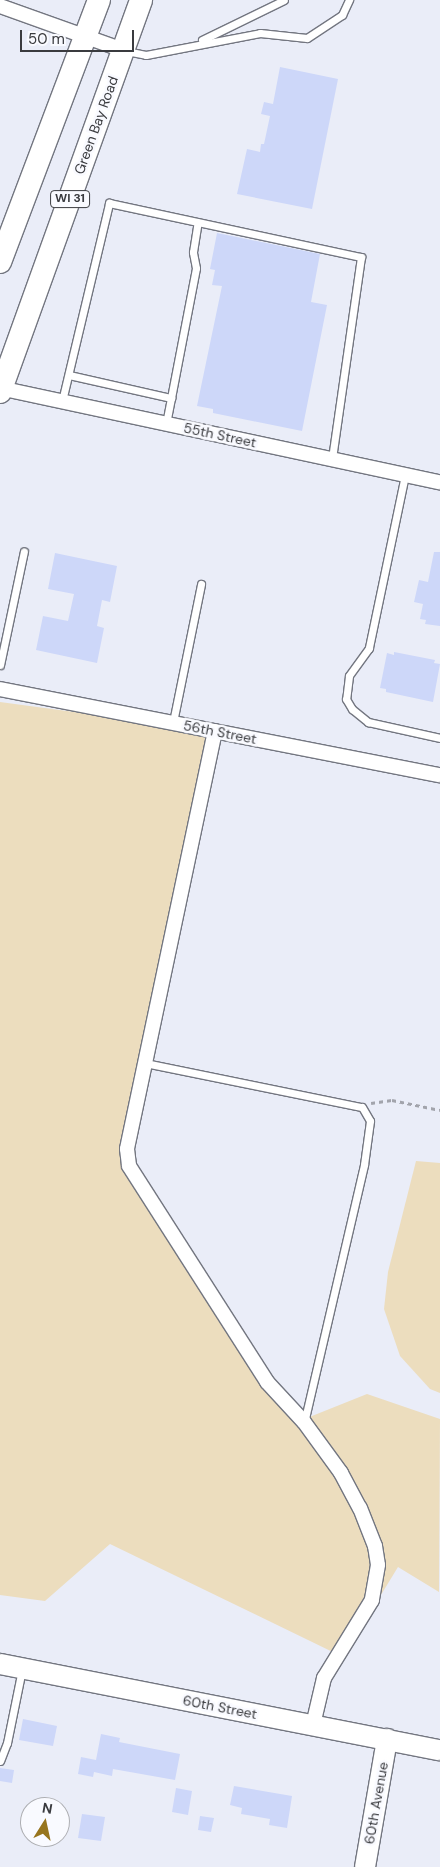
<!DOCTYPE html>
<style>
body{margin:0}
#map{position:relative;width:440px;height:1867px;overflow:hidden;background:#eaedf8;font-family:"DM Sans",sans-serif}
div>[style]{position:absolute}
.green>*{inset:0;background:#ecddbe}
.building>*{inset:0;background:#cdd7f9}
.path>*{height:2.5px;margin-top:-1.25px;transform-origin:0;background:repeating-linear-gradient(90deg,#a2a4ac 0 4px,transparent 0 8px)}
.roads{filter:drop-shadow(1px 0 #737680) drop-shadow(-1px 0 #737680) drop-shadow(0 1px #737680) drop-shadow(0 -1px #737680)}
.lane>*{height:7px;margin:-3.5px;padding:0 3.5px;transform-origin:3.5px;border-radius:3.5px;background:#fff}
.street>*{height:14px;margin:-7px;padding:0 7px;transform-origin:7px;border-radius:7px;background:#fff}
.secondary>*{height:20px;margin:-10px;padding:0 10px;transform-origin:10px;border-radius:10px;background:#fff}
.primary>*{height:22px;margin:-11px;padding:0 11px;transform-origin:11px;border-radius:11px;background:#fff}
span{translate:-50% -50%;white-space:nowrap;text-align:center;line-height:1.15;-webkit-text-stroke:5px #f9faff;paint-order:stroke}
.shield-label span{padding:1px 4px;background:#f9faff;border:1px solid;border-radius:4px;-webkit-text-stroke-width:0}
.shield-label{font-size:12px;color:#3a3b3f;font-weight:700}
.street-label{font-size:14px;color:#3a3b3f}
.north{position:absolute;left:20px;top:1797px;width:50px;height:50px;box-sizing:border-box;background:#f9faff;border:1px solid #adaeb2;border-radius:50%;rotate:10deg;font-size:14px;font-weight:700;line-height:20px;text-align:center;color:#3a3b3f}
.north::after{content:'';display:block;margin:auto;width:18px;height:22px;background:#97751e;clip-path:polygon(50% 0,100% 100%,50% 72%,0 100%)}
.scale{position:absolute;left:20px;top:30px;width:114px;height:22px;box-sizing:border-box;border:2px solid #3a3b3f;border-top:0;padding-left:6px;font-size:15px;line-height:18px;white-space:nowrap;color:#3a3b3f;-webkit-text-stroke:4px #f9faff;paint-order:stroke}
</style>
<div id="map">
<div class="green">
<div style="clip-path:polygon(0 702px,215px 731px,129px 1166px,267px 1382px,307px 1418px,367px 1394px,440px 1419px,439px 1592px,398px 1567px,343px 1657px,110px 1544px,45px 1601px,0 1595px)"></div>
<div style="clip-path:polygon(416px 1161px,440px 1163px,440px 1393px,430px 1389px,400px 1356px,384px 1309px,388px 1272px)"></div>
</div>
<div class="building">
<div style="clip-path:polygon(280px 67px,338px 79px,312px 209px,237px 194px,247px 149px,260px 152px,261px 144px,264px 144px,270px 116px,261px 114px,264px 102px,273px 104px)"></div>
<div style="clip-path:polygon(217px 233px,320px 254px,311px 302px,327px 305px,302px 431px,213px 413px,213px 409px,197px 406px,222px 286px,212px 285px,215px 270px,210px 269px)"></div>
<div style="clip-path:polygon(434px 552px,440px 552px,440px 626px,425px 624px,426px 620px,420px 619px,423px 604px,414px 602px,419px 580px,428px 582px)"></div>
<div style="clip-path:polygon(55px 553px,117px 566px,110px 602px,102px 600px,97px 626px,104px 628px,97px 663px,36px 650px,43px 616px,68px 621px,74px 594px,48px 589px)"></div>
<div style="clip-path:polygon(394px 652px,435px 660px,434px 663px,440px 664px,433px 702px,386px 692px,386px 689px,380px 688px,387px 653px,394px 655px)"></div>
<div style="clip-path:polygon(23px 1719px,57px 1726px,53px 1746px,19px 1740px)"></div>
<div style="clip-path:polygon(101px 1734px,120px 1738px,119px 1742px,180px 1754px,175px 1780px,113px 1769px,112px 1776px,94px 1772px,93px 1777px,78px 1774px,81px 1757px,96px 1760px)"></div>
<div style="clip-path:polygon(0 1768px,14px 1770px,12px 1783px,0 1781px)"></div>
<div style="clip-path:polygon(234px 1786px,292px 1796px,287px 1828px,269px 1825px,270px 1819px,241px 1814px,242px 1808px,230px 1805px)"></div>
<div style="clip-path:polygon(176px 1788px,192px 1791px,188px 1815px,172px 1812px)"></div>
<div style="clip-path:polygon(82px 1814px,105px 1817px,101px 1841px,78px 1838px)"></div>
<div style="clip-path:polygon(200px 1816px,214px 1818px,211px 1832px,198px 1830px)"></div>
</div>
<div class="path">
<div style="left:371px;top:1103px;width:21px;rotate:-8deg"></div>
<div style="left:392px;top:1100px;width:49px;rotate:11.8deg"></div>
</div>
<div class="roads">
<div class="lane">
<div style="left:202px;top:40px;width:91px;rotate:-26deg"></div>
<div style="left:126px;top:51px;width:20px;rotate:11deg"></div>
<div style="left:146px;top:55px;width:116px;rotate:-10.9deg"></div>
<div style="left:260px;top:33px;width:47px;rotate:6.1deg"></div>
<div style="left:307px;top:38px;width:42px;rotate:-33.3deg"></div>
<div style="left:342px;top:15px;width:17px;rotate:-65deg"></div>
<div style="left:69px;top:375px;width:105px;rotate:12.7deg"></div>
<div style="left:171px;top:398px;width:25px;rotate:101deg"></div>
<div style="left:171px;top:398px;width:132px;rotate:-79.1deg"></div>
<div style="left:196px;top:268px;width:16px;rotate:-101deg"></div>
<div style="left:193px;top:252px;width:30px;rotate:-81deg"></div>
<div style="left:62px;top:401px;width:204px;rotate:-76.6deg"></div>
<div style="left:109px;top:203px;width:258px;rotate:12.1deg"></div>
<div style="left:361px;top:257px;width:204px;rotate:98.2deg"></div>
<div style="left:405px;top:475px;width:177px;rotate:101.8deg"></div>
<div style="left:369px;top:648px;width:34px;rotate:126deg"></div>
<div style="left:349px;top:676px;width:23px;rotate:97deg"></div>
<div style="left:346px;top:699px;width:12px;rotate:59deg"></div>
<div style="left:352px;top:709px;width:21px;rotate:39deg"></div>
<div style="left:368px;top:722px;width:74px;rotate:12.5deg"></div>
<div style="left:0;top:665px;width:116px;rotate:-78.1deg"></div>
<div style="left:173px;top:722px;width:141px;rotate:-78.5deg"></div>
<div style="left:145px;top:1063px;width:221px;rotate:11.5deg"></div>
<div style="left:362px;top:1107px;width:16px;rotate:60deg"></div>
<div style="left:370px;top:1121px;width:44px;rotate:97.8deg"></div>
<div style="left:364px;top:1165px;width:264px;rotate:103.1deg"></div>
<div style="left:0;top:1761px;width:19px;rotate:-69deg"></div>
<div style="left:7px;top:1743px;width:76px;rotate:-78.5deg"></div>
</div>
<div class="street">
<div style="left:0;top:6px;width:131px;rotate:19.7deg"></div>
<div style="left:0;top:388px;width:450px;rotate:12.1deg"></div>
<div style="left:0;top:689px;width:448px;rotate:11.1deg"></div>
<div style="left:215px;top:731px;width:427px;rotate:101.9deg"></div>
<div style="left:127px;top:1149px;width:17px;rotate:83deg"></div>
<div style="left:129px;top:1166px;width:256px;rotate:57.4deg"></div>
<div style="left:267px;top:1382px;width:54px;rotate:47.2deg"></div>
<div style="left:304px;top:1422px;width:63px;rotate:54deg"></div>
<div style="left:341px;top:1473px;width:40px;rotate:62deg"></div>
<div style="left:360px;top:1508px;width:41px;rotate:68.5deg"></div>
<div style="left:375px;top:1546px;width:19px;rotate:81deg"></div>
<div style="left:378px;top:1565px;width:36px;rotate:100deg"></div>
<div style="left:372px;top:1600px;width:92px;rotate:121.6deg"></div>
<div style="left:324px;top:1678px;width:48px;rotate:103.2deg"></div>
</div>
<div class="secondary">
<div style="left:0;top:1664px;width:448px;rotate:11.1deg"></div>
<div style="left:365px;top:1867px;width:130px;rotate:-80.2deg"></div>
</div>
<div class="primary">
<div style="left:0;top:262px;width:280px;rotate:-69.3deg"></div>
<div style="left:0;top:392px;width:417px;rotate:-70.2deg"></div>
</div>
</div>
<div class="shield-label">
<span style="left:70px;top:199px">WI 31</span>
</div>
<div class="street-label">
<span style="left:96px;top:125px;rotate:-70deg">Green Bay Road</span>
<span style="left:220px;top:435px;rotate:12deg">55th Street</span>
<span style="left:220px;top:732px;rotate:11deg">56th Street</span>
<span style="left:220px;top:1707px;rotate:11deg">60th Street</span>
<span style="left:376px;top:1803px;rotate:-80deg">60th Avenue</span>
</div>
<div class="north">N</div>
<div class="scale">50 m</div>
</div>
